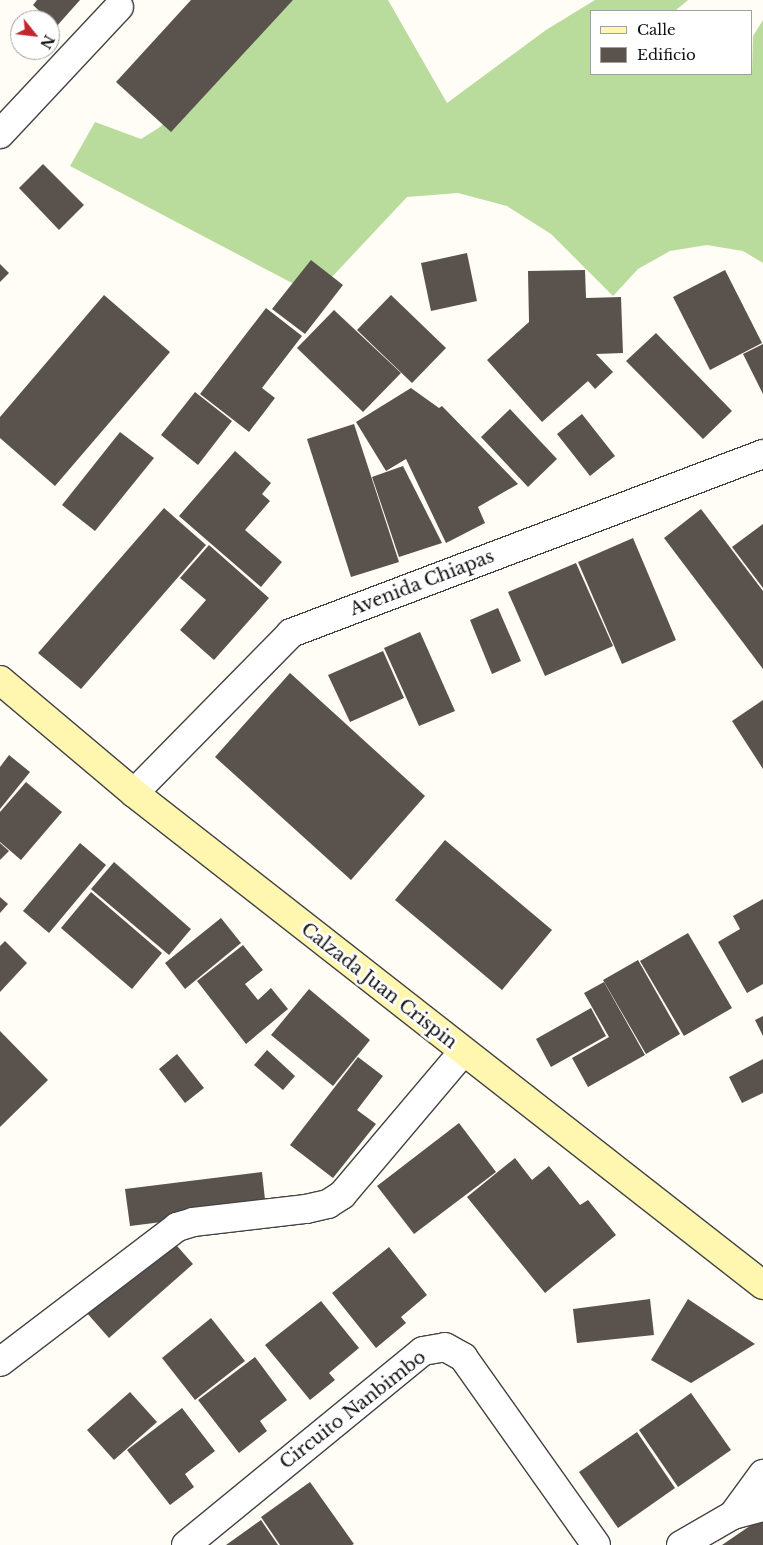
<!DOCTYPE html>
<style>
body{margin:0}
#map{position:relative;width:763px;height:1545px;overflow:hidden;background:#fffdf5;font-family:"Libre Baskerville",serif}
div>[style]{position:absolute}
.forest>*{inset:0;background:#b9dc9c}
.building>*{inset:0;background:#5a524d}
.roads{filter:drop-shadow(1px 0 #444) drop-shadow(-1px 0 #444) drop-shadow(0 1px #444) drop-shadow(0 -1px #444)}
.minor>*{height:28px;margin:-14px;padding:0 14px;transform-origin:14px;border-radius:14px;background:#fff}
.secondary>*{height:28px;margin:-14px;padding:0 14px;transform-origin:14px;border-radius:14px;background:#fff6b0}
span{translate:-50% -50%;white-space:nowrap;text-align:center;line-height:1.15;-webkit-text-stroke:5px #fff;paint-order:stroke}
.street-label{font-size:18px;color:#111}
.legend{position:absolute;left:590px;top:10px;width:162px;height:65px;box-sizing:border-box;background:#fff;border:1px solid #a0a0a0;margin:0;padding:6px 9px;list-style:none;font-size:15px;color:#111}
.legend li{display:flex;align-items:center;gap:10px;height:25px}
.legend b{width:25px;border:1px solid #a0a0a0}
.north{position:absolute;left:10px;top:10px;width:50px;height:50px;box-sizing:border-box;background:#fff;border:1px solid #a0a0a0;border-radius:50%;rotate:119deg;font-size:14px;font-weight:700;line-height:20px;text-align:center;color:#111}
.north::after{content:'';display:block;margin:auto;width:18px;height:22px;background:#c4262e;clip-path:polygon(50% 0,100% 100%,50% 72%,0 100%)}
</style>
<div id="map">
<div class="forest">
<div style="clip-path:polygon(287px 0,388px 0,447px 103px,546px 30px,595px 0,688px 0,675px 11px,592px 11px,592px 74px,752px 74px,753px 36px,763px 20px,763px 263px,743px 251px,707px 245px,670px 251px,638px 269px,613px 296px,551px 234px,507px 206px,458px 193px,407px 197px,315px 295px,70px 166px,95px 122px,141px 139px,160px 127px,264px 15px)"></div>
</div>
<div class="building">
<div style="clip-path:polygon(37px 0,80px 0,56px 27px,33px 5px)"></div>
<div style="clip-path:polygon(191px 0,293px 0,171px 132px,116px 82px)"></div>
<div style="clip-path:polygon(43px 164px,84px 205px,59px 230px,19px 188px)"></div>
<div style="clip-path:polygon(467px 253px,477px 301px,431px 311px,421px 263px)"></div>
<div style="clip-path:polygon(311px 260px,343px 285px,305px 334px,272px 309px)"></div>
<div style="clip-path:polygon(0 264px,9px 273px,0 282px)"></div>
<div style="clip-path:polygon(585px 270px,586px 298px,621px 297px,623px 353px,596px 354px,613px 372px,595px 389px,588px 381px,542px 422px,487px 360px,529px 322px,528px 271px)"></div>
<div style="clip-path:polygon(725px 270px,762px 343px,710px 370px,673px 297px)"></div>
<div style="clip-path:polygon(104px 295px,170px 352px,55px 486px,0 438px,0 417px)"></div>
<div style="clip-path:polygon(391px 295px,446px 348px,412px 383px,357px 330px)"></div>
<div style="clip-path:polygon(266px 308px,302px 336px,262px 388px,275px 398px,249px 432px,200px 394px)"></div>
<div style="clip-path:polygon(334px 310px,401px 373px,363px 412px,297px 348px)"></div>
<div style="clip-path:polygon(656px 333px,732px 411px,703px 439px,626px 361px)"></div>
<div style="clip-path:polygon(763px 344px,763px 394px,743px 354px)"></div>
<div style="clip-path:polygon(411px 388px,439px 408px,442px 406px,518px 484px,478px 507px,485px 523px,446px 543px,406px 459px,386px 471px,356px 422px)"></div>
<div style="clip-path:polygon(195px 392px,232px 421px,198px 465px,161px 435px)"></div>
<div style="clip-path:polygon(510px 409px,557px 459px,528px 487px,481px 437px)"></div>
<div style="clip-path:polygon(582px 414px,615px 456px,590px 476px,557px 434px)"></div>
<div style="clip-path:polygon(354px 424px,399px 562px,351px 577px,307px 439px)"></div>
<div style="clip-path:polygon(120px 432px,154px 458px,95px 531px,62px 505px)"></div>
<div style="clip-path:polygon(235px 451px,271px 483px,262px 494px,270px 501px,245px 530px,282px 562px,261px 587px,179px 516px)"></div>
<div style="clip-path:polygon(403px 466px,442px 543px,399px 557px,372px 477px)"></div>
<div style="clip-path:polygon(164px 508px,206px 545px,81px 689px,38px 653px)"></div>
<div style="clip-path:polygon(701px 509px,763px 591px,763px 669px,664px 538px)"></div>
<div style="clip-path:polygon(763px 524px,763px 588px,732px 547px)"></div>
<div style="clip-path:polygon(633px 538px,676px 640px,622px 664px,578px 562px)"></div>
<div style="clip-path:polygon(209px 545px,269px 598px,214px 660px,180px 630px,206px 600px,180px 578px)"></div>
<div style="clip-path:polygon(576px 563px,613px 646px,545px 676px,508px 592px)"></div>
<div style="clip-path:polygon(498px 608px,521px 661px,492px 674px,470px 620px)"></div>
<div style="clip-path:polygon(420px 632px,455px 711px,419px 726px,384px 648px)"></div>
<div style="clip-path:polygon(383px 651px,404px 698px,350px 722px,328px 675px)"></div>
<div style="clip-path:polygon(290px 673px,425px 796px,351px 880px,215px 757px)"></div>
<div style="clip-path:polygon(763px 700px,763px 769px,732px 721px)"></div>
<div style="clip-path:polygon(9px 755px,30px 772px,0 809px,0 767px)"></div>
<div style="clip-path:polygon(26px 782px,62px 812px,21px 860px,0 842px,0 812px)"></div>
<div style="clip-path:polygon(445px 840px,552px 930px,502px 990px,395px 900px)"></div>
<div style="clip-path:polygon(0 843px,9px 851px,0 860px)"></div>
<div style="clip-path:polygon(80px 843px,106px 865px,49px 933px,23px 911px)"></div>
<div style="clip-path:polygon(114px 862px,191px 929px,169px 955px,91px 889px)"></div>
<div style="clip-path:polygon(91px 892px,162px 953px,132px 989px,61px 928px)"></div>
<div style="clip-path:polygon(0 897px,8px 904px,0 913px)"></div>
<div style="clip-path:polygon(763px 899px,763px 984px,747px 993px,718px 942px,740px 929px,733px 916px)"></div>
<div style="clip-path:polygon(221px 918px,241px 943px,185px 989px,165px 963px)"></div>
<div style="clip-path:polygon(688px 933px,732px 1008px,684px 1036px,640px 961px)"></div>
<div style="clip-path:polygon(5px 941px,27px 963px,0 992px,0 946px)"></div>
<div style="clip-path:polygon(243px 945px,263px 970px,245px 984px,258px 1000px,271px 988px,288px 1009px,246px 1044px,197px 981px)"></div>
<div style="clip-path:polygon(638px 960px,680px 1034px,646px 1054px,603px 980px)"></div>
<div style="clip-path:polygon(604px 982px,645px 1055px,588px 1087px,572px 1058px,609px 1037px,584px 993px)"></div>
<div style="clip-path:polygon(309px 989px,370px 1040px,333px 1086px,271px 1035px)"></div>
<div style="clip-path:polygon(591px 1008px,606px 1036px,551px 1067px,536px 1039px)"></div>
<div style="clip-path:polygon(763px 1016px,763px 1036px,755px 1020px)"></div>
<div style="clip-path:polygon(0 1031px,48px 1080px,0 1127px)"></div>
<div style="clip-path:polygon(267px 1050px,295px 1076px,283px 1090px,254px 1065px)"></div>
<div style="clip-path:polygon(177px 1054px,204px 1088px,185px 1103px,159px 1069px)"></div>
<div style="clip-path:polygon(358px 1057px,383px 1076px,357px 1110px,376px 1124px,333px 1178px,290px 1145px)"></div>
<div style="clip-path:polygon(763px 1059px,763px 1093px,742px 1103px,729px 1077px)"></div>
<div style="clip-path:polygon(459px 1123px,496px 1172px,414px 1234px,377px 1186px)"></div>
<div style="clip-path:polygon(515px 1158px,532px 1180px,549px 1166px,580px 1205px,588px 1200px,616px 1235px,545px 1293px,467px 1197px)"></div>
<div style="clip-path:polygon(262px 1172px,266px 1209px,130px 1226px,125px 1189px)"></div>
<div style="clip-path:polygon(170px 1238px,193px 1264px,109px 1338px,86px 1312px)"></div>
<div style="clip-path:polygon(389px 1247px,427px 1295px,401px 1317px,406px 1323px,376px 1348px,332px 1293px)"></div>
<div style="clip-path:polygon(650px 1299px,654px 1335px,577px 1343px,573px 1309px)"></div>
<div style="clip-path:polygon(688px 1299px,755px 1344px,691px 1383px,651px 1360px)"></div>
<div style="clip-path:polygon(321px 1301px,359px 1348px,329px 1373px,335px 1380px,310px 1400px,265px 1345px)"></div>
<div style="clip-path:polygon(211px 1318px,245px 1361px,195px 1400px,162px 1358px)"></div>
<div style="clip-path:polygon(255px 1357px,287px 1400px,260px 1421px,267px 1431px,239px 1453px,198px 1400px)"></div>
<div style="clip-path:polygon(130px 1392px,157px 1422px,114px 1460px,87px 1430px)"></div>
<div style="clip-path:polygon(691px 1393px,731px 1450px,678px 1487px,639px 1430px)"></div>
<div style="clip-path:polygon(182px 1408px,215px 1451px,185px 1474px,194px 1487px,170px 1505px,127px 1450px)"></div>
<div style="clip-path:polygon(637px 1432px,675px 1488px,618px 1528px,579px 1472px)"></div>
<div style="clip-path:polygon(310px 1482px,354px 1544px,352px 1545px,280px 1545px,261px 1517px)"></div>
<div style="clip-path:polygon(763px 1517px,763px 1545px,722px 1545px)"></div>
<div style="clip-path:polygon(261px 1520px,278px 1545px,226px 1545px)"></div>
</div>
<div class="roads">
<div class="minor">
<div style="left:0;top:134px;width:174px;rotate:-46.9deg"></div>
<div style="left:134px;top:793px;width:224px;rotate:-45.5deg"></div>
<div style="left:291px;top:633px;width:505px;rotate:-20.77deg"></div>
<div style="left:0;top:1362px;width:223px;rotate:-37.3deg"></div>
<div style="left:177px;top:1227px;width:17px;rotate:-17deg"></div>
<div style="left:193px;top:1222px;width:114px;rotate:-6.6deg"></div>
<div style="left:306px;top:1209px;width:23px;rotate:-13deg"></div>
<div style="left:328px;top:1204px;width:17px;rotate:-33deg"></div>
<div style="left:342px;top:1195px;width:187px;rotate:-49.8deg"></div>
<div style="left:733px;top:1515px;width:51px;rotate:-53.8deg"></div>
<div style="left:186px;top:1545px;width:306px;rotate:-39.3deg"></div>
<div style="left:423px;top:1351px;width:22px;rotate:-10deg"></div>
<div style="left:445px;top:1347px;width:21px;rotate:29deg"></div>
<div style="left:463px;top:1357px;width:230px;rotate:54.7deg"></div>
<div style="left:681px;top:1545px;width:60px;rotate:-30deg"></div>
<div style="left:733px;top:1515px;width:31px;rotate:-15deg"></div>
</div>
<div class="secondary">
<div style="left:0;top:680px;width:175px;rotate:40.1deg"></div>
<div style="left:134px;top:793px;width:799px;rotate:38.03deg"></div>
</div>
</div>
<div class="street-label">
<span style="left:422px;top:583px;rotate:-21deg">Avenida Chiapas</span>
<span style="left:379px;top:986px;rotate:38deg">Calzada Juan Crispin</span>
<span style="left:353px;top:1410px;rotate:-38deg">Circuito Nanbimbo</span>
</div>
<ul class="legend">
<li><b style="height:6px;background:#fff6b0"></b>Calle</li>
<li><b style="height:14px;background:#5a524d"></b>Edificio</li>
</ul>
<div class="north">N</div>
</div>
